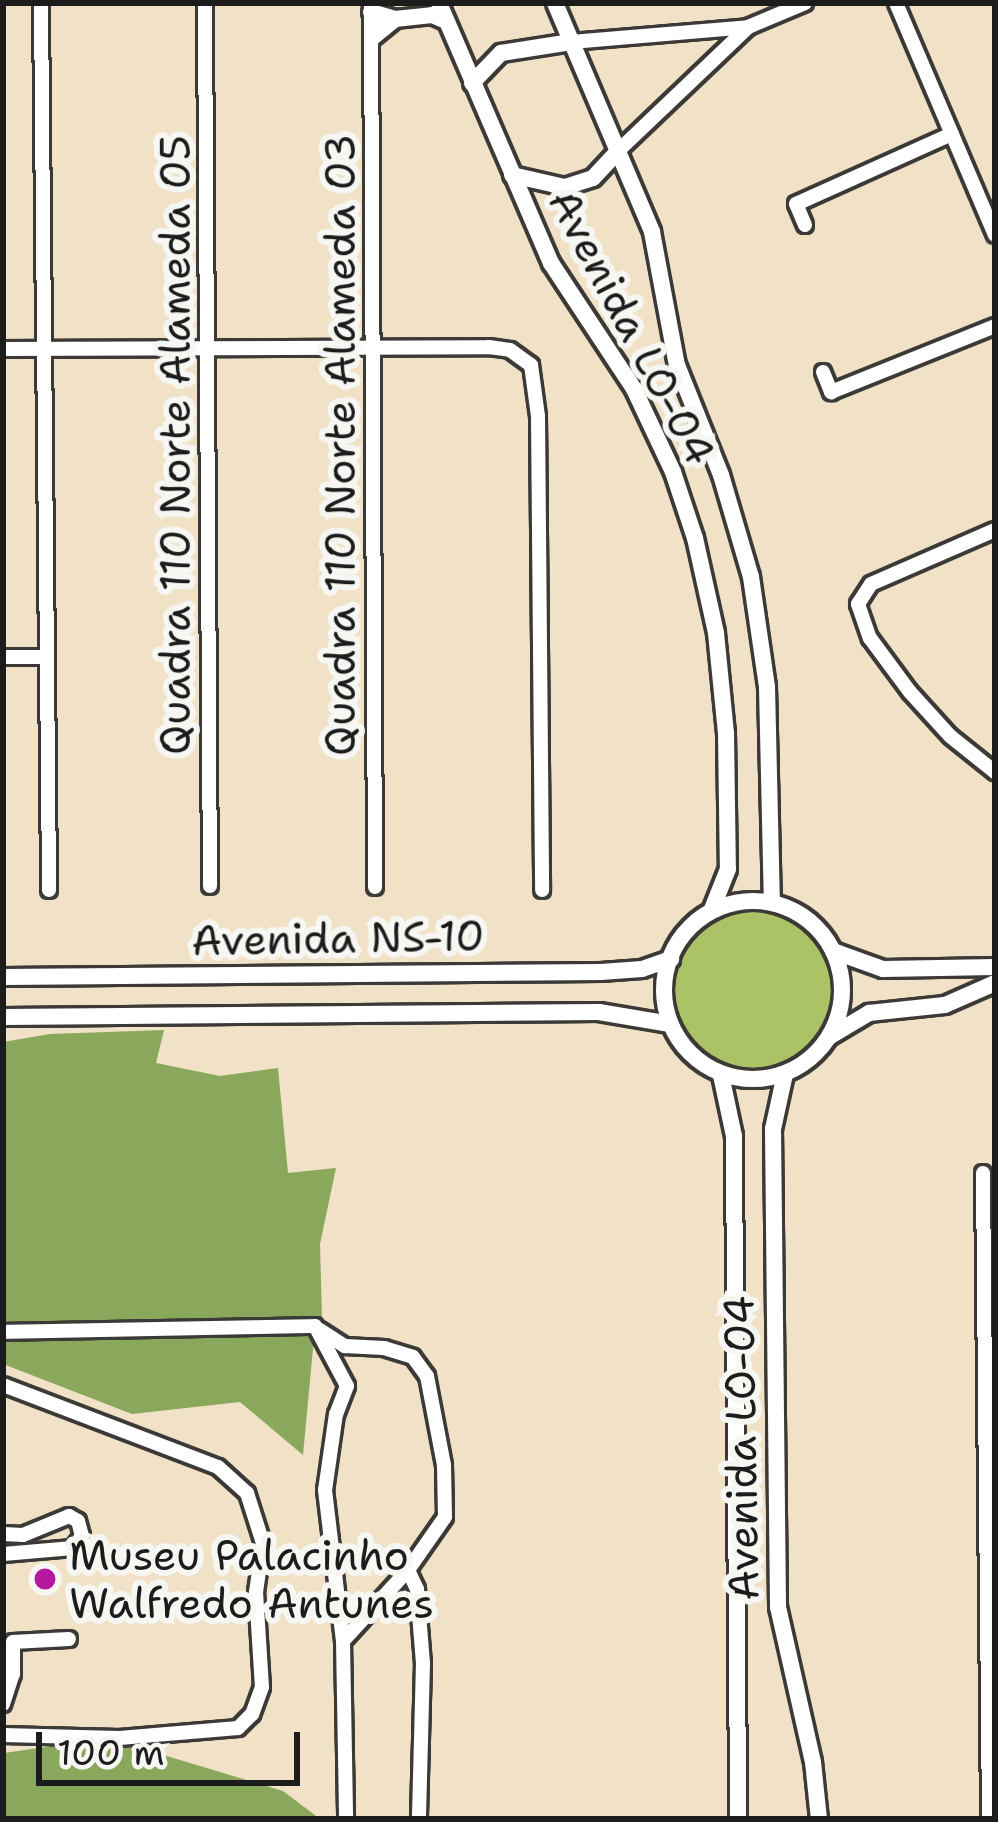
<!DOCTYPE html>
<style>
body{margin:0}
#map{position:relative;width:998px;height:1822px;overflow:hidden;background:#f1e1c6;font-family:"Shantell Sans",sans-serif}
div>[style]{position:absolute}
.green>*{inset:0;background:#acc266}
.round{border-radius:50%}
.forest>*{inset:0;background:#89a85b}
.roads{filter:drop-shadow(3px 0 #3c3a36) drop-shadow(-3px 0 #3c3a36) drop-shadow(0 3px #3c3a36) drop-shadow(0 -3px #3c3a36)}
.minor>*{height:14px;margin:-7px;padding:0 7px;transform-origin:7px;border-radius:7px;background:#fff}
.tertiary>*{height:16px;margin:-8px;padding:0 8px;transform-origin:8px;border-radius:8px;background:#fff}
.tertiary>.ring{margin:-8px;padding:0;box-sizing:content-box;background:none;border:16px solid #fff;border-radius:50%}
.dots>*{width:33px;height:33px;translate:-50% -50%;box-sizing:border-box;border:6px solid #f6f6f2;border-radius:50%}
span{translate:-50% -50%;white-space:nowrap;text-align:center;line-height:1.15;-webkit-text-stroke:12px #f6f6f2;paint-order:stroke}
.street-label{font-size:42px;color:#1c1c1c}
.poi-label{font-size:42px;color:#1c1c1c}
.left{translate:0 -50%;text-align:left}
.frame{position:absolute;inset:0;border:6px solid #1c1c1c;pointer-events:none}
.scale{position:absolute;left:36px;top:1732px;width:264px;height:54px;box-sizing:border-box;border:6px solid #1c1c1c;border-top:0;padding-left:15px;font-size:36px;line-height:42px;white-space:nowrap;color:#1c1c1c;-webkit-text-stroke:9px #f6f6f2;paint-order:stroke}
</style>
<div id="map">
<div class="green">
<div class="round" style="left:674px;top:911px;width:158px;height:158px"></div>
</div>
<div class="forest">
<div style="clip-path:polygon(164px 1030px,156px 1063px,220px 1076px,278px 1068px,288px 1173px,336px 1168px,320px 1244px,322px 1317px,315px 1327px,303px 1455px,240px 1402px,132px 1414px,3px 1364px,3px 1042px,50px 1034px)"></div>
<div style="clip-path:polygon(107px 1738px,283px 1791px,320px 1819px,3px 1819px,4px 1753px)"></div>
</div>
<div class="roads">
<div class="minor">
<div style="left:41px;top:3px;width:887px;rotate:89.48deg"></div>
<div style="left:205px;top:3px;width:883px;rotate:89.68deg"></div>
<div style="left:371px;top:3px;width:884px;rotate:89.74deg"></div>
<div style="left:896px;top:3px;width:252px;rotate:66.9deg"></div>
<div style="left:571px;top:42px;width:178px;rotate:-4.8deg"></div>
<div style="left:748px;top:27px;width:62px;rotate:-22.8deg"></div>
<div style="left:618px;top:151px;width:180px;rotate:-43.6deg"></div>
<div style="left:805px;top:225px;width:23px;rotate:-113deg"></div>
<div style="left:796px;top:204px;width:171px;rotate:-24.2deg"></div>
<div style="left:3px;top:349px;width:486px;rotate:-0.2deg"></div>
<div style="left:489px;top:347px;width:21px;rotate:8deg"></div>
<div style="left:510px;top:350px;width:26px;rotate:36deg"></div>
<div style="left:531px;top:365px;width:51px;rotate:82.2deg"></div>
<div style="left:538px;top:416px;width:474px;rotate:89.5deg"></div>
<div style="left:823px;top:372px;width:22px;rotate:68deg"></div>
<div style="left:831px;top:392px;width:177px;rotate:-21.9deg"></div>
<div style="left:995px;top:530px;width:135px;rotate:156.5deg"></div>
<div style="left:871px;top:584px;width:24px;rotate:123deg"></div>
<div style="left:858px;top:604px;width:36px;rotate:71deg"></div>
<div style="left:870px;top:638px;width:67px;rotate:53.5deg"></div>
<div style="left:910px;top:692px;width:59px;rotate:47.7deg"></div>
<div style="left:950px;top:736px;width:58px;rotate:38.7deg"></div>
<div style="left:3px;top:657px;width:44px"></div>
<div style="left:983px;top:1173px;width:646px;rotate:89.47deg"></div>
<div style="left:320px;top:1330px;width:30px;rotate:33deg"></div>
<div style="left:345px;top:1346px;width:39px;rotate:3deg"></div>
<div style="left:384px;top:1348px;width:30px;rotate:17deg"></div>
<div style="left:413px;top:1357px;width:24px;rotate:54deg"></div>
<div style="left:427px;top:1376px;width:91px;rotate:79.2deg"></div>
<div style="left:444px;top:1465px;width:52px;rotate:88.9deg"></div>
<div style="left:445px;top:1517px;width:65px;rotate:124.9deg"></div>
<div style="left:408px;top:1570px;width:96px;rotate:132.5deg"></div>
<div style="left:3px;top:1332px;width:312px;rotate:-1.1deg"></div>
<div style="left:315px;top:1326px;width:68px;rotate:61.9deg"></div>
<div style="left:347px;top:1386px;width:30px;rotate:111deg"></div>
<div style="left:336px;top:1414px;width:77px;rotate:98.2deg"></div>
<div style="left:325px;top:1490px;width:152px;rotate:83.2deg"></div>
<div style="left:343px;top:1641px;width:178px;rotate:89deg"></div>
<div style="left:3px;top:1385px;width:230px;rotate:20.9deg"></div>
<div style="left:218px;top:1467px;width:39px;rotate:42deg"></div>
<div style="left:247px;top:1493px;width:52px;rotate:72.3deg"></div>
<div style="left:263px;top:1543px;width:49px;rotate:98.1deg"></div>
<div style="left:256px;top:1592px;width:95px;rotate:86.4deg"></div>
<div style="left:262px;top:1687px;width:29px;rotate:110deg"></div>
<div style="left:252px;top:1714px;width:20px;rotate:135deg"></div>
<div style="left:238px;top:1728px;width:119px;rotate:175.2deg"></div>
<div style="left:119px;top:1738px;width:116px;rotate:-178.5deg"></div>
<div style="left:3px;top:1534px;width:20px;rotate:3deg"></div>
<div style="left:23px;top:1535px;width:50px;rotate:-22.4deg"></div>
<div style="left:69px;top:1516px;width:10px;rotate:29deg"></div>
<div style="left:78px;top:1521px;width:16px;rotate:75deg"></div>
<div style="left:82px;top:1536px;width:15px;rotate:127deg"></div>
<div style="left:73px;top:1548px;width:70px;rotate:175.1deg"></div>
<div style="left:408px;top:1570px;width:21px;rotate:65deg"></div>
<div style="left:417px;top:1589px;width:74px;rotate:85.4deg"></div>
<div style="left:423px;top:1663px;width:156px;rotate:91.5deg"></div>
<div style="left:3px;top:1704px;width:32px;rotate:-72deg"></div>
<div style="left:13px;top:1674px;width:32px;rotate:-90deg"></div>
<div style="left:13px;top:1642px;width:56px;rotate:-3.1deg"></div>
</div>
<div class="tertiary">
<div style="left:439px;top:3px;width:283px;rotate:66.7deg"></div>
<div style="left:551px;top:263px;width:151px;rotate:56.6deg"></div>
<div style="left:634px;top:389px;width:92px;rotate:64.8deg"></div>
<div style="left:673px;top:472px;width:70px;rotate:71.6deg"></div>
<div style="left:695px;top:538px;width:97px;rotate:77.5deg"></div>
<div style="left:716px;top:633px;width:100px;rotate:84.3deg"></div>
<div style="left:726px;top:733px;width:136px;rotate:89.2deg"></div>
<div style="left:728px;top:869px;width:43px;rotate:111.8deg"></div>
<div style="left:555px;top:3px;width:249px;rotate:67deg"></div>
<div style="left:652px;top:232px;width:135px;rotate:79.4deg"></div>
<div style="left:677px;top:365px;width:118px;rotate:68.2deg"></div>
<div style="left:721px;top:475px;width:106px;rotate:73.6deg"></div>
<div style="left:751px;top:577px;width:111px;rotate:81.7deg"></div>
<div style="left:767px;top:687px;width:215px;rotate:88.7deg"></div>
<div style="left:371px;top:12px;width:25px;rotate:16deg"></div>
<div style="left:395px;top:19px;width:37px;rotate:-6deg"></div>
<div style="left:432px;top:15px;width:15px;rotate:23deg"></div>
<div style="left:373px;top:37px;width:28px;rotate:-39deg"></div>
<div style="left:472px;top:83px;width:42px;rotate:-46deg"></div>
<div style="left:501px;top:53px;width:71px;rotate:-8.9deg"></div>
<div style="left:512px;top:175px;width:54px;rotate:12.8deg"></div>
<div style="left:565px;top:187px;width:29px;rotate:-18deg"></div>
<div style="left:593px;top:178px;width:37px;rotate:-47deg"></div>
<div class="ring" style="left:664px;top:901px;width:162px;height:162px"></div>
<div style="left:833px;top:951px;width:53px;rotate:19.8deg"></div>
<div style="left:883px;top:969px;width:112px;rotate:-1deg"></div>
<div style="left:3px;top:977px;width:598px;rotate:-0.48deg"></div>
<div style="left:601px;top:972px;width:41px;rotate:-4.2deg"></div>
<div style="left:642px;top:969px;width:31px;rotate:-19deg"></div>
<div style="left:3px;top:1017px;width:596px;rotate:-0.48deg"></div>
<div style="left:599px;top:1012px;width:72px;rotate:9.6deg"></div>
<div style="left:829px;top:1037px;width:47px;rotate:-31deg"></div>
<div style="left:869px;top:1013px;width:76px;rotate:-6deg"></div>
<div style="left:945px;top:1005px;width:55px;rotate:-23.7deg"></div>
<div style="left:785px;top:1074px;width:56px;rotate:102.3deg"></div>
<div style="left:773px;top:1129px;width:478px;rotate:89.4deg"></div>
<div style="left:778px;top:1607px;width:159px;rotate:77.3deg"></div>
<div style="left:813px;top:1762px;width:57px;rotate:84deg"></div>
<div style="left:721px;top:1075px;width:62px;rotate:78deg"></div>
<div style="left:734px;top:1136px;width:683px;rotate:89.66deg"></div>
</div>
</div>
<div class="dots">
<div style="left:45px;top:1579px;background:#b5179e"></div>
</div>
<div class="street-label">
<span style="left:632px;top:327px;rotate:62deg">Avenida LO-04</span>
<span style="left:175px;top:445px;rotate:-90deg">Quadra 110 Norte Alameda 05</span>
<span style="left:340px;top:445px;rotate:-90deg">Quadra 110 Norte Alameda 03</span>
<span style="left:338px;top:938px;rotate:-1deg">Avenida NS-10</span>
<span style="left:741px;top:1448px;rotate:-91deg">Avenida LO-04</span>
</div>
<div class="poi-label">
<span class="left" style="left:69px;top:1579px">Museu Palacinho<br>Walfredo Antunes</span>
</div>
<div class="frame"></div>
<div class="scale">100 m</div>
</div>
